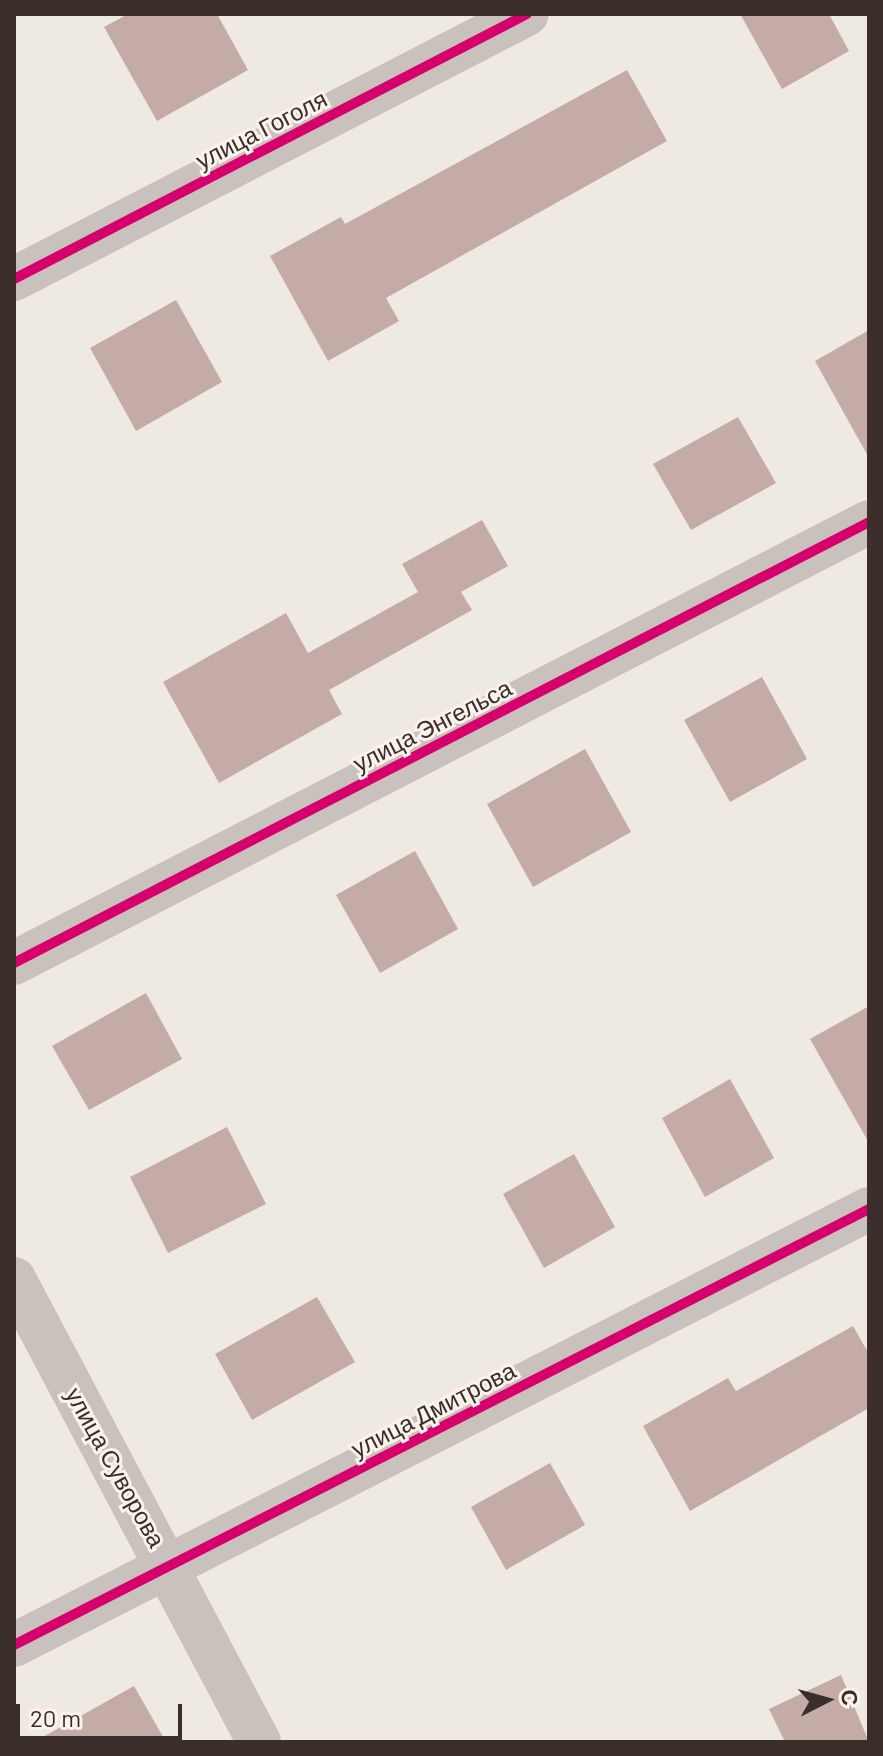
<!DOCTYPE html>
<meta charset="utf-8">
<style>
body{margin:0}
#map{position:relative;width:883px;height:1756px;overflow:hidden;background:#efe9e4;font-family:Barlow,sans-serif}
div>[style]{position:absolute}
.building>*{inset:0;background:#c4aba5}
.minor>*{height:44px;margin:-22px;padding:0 22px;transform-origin:22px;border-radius:22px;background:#c9c1bc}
.cycleway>*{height:10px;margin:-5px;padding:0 5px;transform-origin:5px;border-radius:5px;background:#d6006c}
span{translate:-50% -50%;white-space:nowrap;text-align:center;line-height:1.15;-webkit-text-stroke:6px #fbf2ec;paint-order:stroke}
.street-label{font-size:24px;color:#3a2d2a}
.frame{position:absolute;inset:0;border:16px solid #3a2d2a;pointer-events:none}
.north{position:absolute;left:787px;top:1660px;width:80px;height:80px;-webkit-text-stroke:6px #fbf2ec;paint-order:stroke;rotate:84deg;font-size:22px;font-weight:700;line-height:32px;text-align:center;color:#3a2d2a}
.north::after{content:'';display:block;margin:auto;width:28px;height:36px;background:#3a2d2a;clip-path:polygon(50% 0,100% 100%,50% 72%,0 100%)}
.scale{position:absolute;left:16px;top:1704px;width:166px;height:36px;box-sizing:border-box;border:4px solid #3a2d2a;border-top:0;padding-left:10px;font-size:24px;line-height:28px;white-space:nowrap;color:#3a2d2a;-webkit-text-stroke:6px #fbf2ec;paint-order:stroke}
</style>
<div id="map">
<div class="building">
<div style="clip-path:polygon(128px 14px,217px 14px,248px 70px,157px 121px,104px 27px)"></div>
<div style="clip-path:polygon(740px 14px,829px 14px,849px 51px,782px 89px)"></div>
<div style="clip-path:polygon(627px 70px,667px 141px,386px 298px,399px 321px,328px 361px,270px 256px,341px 217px,345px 224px)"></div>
<div style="clip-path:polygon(176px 300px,222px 382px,136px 431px,90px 348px)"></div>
<div style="clip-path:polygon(869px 330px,869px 458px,815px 361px)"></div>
<div style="clip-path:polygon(738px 417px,776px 483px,691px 530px,653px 464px)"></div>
<div style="clip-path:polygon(482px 520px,508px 566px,461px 592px,472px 610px,329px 690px,342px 714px,219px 783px,163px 682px,286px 613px,308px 653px,418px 592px,402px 564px)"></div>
<div style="clip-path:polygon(762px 677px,807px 759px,730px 802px,684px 720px)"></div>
<div style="clip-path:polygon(585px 749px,631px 832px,533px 887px,487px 804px)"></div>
<div style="clip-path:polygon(415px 851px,458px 929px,380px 973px,336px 895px)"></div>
<div style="clip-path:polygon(146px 993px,182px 1059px,89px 1110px,52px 1046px)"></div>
<div style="clip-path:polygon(869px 1006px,869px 1143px,810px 1039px)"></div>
<div style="clip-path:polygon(730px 1079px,774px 1158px,705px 1197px,662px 1118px)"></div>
<div style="clip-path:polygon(227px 1127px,266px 1204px,168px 1253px,130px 1177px)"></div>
<div style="clip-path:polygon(574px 1154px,615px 1227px,544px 1268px,503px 1194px)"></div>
<div style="clip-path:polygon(317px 1297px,355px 1362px,252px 1420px,215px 1354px)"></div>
<div style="clip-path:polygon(853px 1326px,869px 1354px,869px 1408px,690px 1511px,643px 1426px,728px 1378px,736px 1391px)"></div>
<div style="clip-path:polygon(550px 1463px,585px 1525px,506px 1570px,471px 1507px)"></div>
<div style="clip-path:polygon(841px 1675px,869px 1742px,785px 1742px,769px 1709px)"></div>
<div style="clip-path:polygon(134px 1686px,166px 1742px,34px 1742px)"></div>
</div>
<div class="minor">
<div style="left:14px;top:279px;width:577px;rotate:-27.32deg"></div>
<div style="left:14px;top:963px;width:962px;rotate:-27.28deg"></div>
<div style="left:14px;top:1279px;width:524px;rotate:62.11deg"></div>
<div style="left:14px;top:1645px;width:960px;rotate:-27.02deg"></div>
</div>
<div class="cycleway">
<div style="left:14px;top:279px;width:577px;rotate:-27.32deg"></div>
<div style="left:14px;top:963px;width:962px;rotate:-27.28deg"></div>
<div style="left:14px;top:1645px;width:960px;rotate:-27.02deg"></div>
</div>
<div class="street-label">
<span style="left:261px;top:129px;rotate:-27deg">улица Гоголя</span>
<span style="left:432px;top:725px;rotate:-27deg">улица Энгельса</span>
<span style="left:433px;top:1409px;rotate:-27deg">улица Дмитрова</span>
<span style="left:116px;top:1467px;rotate:61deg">улица Суворова</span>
</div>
<div class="frame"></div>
<div class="north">С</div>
<div class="scale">20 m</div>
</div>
